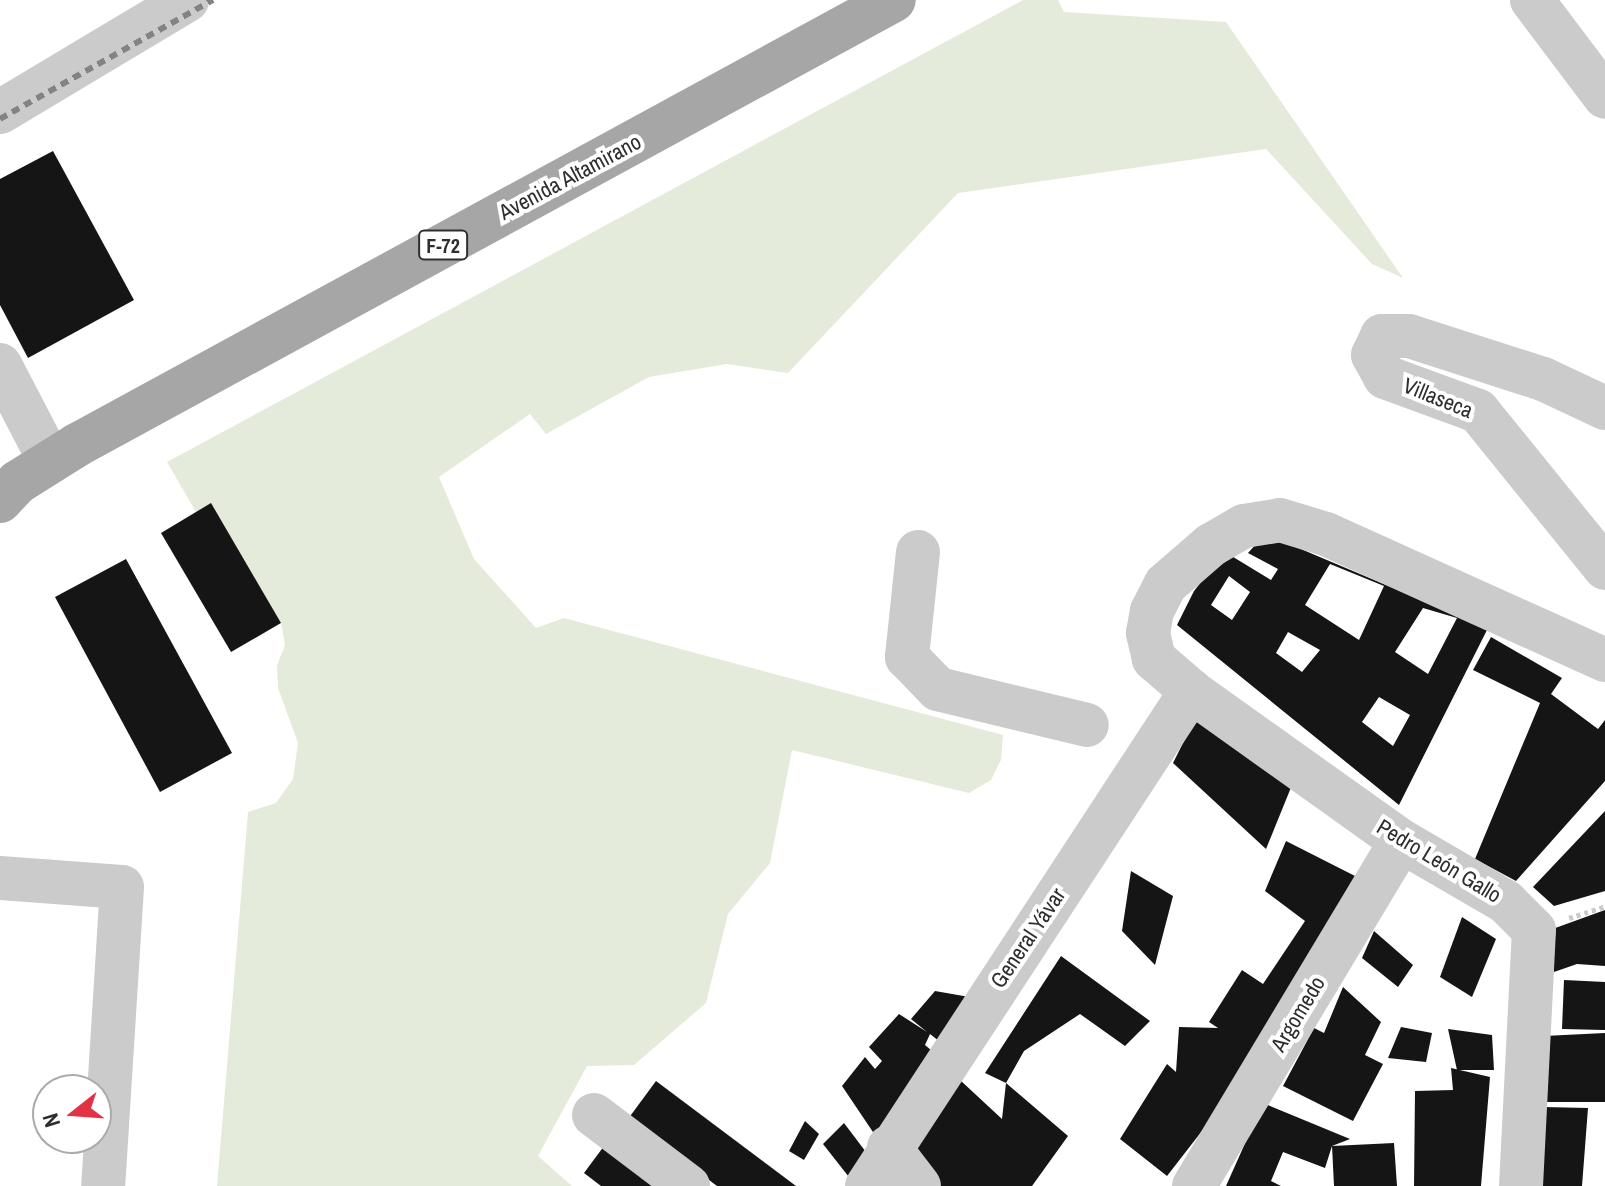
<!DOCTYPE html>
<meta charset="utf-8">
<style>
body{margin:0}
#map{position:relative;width:1605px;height:1186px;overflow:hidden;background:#fff;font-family:"Archivo Narrow",sans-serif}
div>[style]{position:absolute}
.green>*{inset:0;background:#e4ebdb}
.building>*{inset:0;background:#151515}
.path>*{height:5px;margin-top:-2.5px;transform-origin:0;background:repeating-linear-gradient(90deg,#cbcbcb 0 4px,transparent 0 8px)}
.minor>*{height:44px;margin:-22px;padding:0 22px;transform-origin:22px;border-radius:22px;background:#cbcbcb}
.major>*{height:44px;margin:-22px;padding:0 22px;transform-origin:22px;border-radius:22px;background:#a6a6a6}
.rail>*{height:6px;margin-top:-3px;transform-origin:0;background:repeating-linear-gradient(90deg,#838383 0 8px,transparent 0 14px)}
span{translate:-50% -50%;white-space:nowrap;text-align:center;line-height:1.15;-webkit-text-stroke:8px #fff;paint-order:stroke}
.shield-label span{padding:2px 6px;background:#fff;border:2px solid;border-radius:6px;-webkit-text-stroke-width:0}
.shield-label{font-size:20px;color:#2e2e2e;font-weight:700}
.street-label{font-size:22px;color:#2e2e2e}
.north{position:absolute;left:32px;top:1074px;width:80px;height:80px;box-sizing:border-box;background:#fff;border:2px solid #ababab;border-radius:50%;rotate:253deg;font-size:22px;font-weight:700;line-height:32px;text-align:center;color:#2e2e2e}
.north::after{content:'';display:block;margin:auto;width:28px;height:36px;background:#e13345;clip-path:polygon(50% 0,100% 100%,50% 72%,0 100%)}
</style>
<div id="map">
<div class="green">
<div style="clip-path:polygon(1023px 0,1058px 0,1064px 12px,1226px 22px,1403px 278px,1372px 264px,1266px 149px,958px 193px,788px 373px,727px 364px,649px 377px,546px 434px,530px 414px,439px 477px,474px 559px,536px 628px,564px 618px,1003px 735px,1001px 760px,991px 780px,969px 793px,792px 750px,770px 863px,728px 914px,706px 1003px,634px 1065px,587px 1066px,538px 1156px,572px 1186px,217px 1186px,248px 812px,276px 803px,293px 779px,298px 743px,278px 688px,277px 665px,285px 645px,281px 623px,196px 512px,167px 462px)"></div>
</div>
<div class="building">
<div style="clip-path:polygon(53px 151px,134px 300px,28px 358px,0 305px,0 179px)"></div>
<div style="clip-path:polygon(211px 503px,281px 623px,231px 652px,161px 533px)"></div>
<div style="clip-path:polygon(evenodd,1265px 534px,1488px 628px,1399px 805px,1177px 625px,1194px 591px,1225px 552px,1271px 580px,1278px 569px,1248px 553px,1265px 534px,1330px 564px,1384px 586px,1359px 640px,1305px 605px,1330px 564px,1265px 534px,1229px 576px,1250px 592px,1232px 620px,1211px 605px,1229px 576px,1265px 534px,1423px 608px,1457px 618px,1428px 674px,1395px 652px,1423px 608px,1265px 534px,1288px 632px,1320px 650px,1302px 672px,1276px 653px,1288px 632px,1265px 534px,1379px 697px,1410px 715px,1393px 746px,1362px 722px,1379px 697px)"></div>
<div style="clip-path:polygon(126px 559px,232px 753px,160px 792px,55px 597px)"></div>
<div style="clip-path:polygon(1491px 637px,1562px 678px,1551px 694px,1598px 729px,1605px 720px,1605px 781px,1516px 881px,1475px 859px,1540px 703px,1473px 670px)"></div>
<div style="clip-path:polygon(1200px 709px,1292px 785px,1266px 849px,1173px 763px)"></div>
<div style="clip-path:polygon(1605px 811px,1605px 891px,1554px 906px,1533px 887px)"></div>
<div style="clip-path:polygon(1286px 841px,1355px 876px,1219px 1109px,1167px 1176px,1120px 1139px,1167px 1064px,1176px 1072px,1179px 1027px,1218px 1028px,1209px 1022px,1242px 970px,1263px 984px,1305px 921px,1265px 891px)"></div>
<div style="clip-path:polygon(1131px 871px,1173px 896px,1155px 965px,1122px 931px)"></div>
<div style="clip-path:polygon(1605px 910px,1605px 966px,1577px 964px,1554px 972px,1547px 931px)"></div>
<div style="clip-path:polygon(1462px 917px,1496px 939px,1472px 997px,1440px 977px)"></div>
<div style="clip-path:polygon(1374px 931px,1413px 965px,1398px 987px,1362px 958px)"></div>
<div style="clip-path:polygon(1061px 956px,1150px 1021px,1125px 1046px,1080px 1014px,1024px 1051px,1006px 1083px,1068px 1136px,1032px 1186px,924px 1186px,904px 1159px,960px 1080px,1002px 1119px,1006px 1083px,985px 1073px)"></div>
<div style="clip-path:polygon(1564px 980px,1605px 982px,1605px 1030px,1562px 1029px)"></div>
<div style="clip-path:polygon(1343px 987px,1381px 1022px,1365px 1055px,1383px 1064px,1353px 1121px,1283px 1086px,1314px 1028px,1324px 1033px)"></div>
<div style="clip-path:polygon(935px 991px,975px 998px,944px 1045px,930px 1034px,925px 1045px,938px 1056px,877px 1138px,842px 1086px,865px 1057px,875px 1069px,882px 1061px,869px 1047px,899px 1014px,927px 1032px,911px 1019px)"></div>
<div style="clip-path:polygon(1401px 1027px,1432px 1033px,1426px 1062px,1388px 1058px)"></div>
<div style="clip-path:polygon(1448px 1029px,1492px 1035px,1494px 1070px,1457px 1070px)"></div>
<div style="clip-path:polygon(1605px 1033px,1605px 1102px,1545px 1102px,1544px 1036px)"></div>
<div style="clip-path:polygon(1451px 1068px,1490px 1077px,1481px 1186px,1414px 1186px,1415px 1091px,1453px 1090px)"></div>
<div style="clip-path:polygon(656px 1081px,796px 1186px,717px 1186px,628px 1119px)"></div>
<div style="clip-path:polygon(1263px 1103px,1350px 1139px,1332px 1146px,1394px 1143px,1397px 1186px,1334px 1186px,1332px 1146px,1325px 1168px,1283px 1152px,1271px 1181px,1281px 1186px,1226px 1186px)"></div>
<div style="clip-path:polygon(1543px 1107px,1588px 1108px,1582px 1186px,1534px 1186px)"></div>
<div style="clip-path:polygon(805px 1121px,819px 1134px,804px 1160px,789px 1151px)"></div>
<div style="clip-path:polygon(844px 1123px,872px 1160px,856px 1186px,823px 1144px)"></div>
<div style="clip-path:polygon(610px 1138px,674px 1186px,601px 1186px,584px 1173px)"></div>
</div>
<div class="path">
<div style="left:1569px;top:918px;width:38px;rotate:-18deg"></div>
</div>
<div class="minor">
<div style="left:1532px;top:0;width:121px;rotate:53deg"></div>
<div style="left:0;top:112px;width:218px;rotate:-30.9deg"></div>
<div style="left:0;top:365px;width:108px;rotate:62.5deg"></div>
<div style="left:1605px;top:408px;width:68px;rotate:-154.9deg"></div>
<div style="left:1543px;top:379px;width:141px;rotate:-162.2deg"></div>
<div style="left:1409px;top:336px;width:27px;rotate:180deg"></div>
<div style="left:1382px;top:336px;width:21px;rotate:115deg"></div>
<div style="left:1373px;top:355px;width:25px;rotate:61deg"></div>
<div style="left:1385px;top:377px;width:99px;rotate:20.1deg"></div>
<div style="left:1478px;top:411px;width:202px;rotate:51deg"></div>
<div style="left:918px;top:552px;width:106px;rotate:96deg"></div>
<div style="left:907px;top:657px;width:45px;rotate:45.9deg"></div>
<div style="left:938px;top:689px;width:153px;rotate:13.6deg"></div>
<div style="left:0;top:878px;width:122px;rotate:4.2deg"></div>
<div style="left:122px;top:887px;width:300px;rotate:93.6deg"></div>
<div style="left:594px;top:1115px;width:118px;rotate:37.1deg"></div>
<div style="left:889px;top:1147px;width:49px;rotate:52.4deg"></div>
<div style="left:867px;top:1186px;width:592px;rotate:-56.79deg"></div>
<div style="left:1194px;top:1186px;width:402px;rotate:-59deg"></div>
<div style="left:1521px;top:1186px;width:256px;rotate:-87.1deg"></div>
<div style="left:1534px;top:930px;width:40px;rotate:-135deg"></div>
<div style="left:1506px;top:902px;width:121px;rotate:-149.8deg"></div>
<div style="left:1401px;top:841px;width:258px;rotate:-144.5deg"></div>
<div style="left:1191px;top:691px;width:49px;rotate:-139.1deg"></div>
<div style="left:1154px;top:659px;width:27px;rotate:-103deg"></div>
<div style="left:1148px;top:633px;width:22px;rotate:-80deg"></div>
<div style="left:1152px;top:611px;width:30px;rotate:-63deg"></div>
<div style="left:1166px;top:584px;width:60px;rotate:-40.9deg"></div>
<div style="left:1211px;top:545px;width:38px;rotate:-30deg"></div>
<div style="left:1244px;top:526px;width:36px;rotate:-9deg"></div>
<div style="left:1280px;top:520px;width:48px;rotate:16.9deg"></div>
<div style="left:1326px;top:534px;width:306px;rotate:24.3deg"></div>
</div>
<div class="major">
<div style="left:0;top:501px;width:26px;rotate:-47deg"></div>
<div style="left:18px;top:482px;width:70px;rotate:-32.1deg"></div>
<div style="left:77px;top:445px;width:930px;rotate:-28.58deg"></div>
</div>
<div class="rail">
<div style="left:0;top:119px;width:244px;rotate:-29.2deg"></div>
</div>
<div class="shield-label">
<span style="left:443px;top:245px">F-72</span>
</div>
<div class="street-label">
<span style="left:570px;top:177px;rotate:-28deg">Avenida Altamirano</span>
<span style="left:1438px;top:398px;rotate:22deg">Villaseca</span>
<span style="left:1439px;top:861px;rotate:31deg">Pedro León Gallo</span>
<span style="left:1028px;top:938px;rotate:-56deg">General Yávar</span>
<span style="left:1298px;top:1014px;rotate:-59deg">Argomedo</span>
</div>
<div class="north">N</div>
</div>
